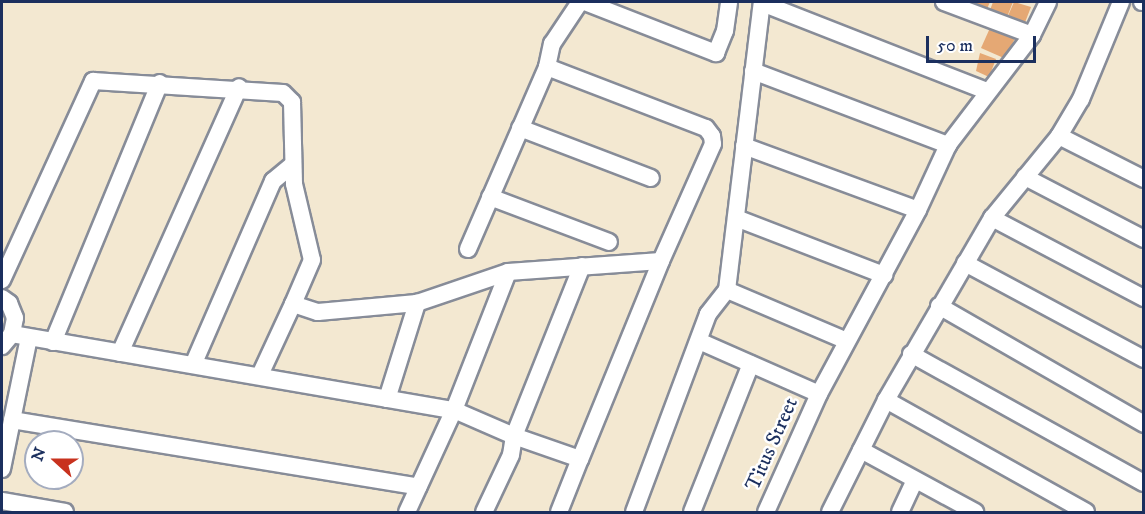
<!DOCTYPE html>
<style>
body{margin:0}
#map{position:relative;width:1145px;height:514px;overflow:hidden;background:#f3e8d1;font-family:"IM FELL DW Pica",serif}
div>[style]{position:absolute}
.building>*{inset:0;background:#e5a874}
.roads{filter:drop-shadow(2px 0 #878c98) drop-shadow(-2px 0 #878c98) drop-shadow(0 2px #878c98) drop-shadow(0 -2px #878c98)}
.minor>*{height:16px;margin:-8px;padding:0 8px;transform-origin:8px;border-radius:8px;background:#fff}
span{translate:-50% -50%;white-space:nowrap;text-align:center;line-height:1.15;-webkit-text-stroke:5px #fff;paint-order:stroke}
.street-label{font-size:21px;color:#1b2f5e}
.frame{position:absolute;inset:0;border:3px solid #1b2f5e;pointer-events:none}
.north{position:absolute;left:24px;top:430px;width:60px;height:60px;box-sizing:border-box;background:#fff;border:2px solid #a4acbf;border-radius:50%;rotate:291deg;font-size:16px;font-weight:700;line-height:24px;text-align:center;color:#1b2f5e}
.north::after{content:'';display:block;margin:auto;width:21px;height:27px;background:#c8321e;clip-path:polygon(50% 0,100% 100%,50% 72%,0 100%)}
.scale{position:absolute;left:926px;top:36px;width:110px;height:27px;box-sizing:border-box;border:3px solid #1b2f5e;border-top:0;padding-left:8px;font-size:18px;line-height:21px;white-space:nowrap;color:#1b2f5e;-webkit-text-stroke:4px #fff;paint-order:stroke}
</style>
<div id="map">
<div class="building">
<div style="clip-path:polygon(968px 2px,990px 2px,987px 9px)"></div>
<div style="clip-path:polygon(993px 2px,1013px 2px,1007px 17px,990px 10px)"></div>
<div style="clip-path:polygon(1014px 2px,1031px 7px,1024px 25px,1007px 18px)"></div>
<div style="clip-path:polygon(990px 28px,1015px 38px,1006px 59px,981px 48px)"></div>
<div style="clip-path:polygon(980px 53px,996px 59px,989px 77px,976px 71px)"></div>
</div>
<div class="roads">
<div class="minor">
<div style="left:585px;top:2px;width:141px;rotate:21.3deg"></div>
<div style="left:716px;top:53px;width:24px;rotate:-68deg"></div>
<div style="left:725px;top:31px;width:29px;rotate:-82deg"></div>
<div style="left:944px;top:2px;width:94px;rotate:20.6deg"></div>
<div style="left:1142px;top:2px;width:2px"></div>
<div style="left:762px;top:3px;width:242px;rotate:21.4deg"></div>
<div style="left:547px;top:67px;width:24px;rotate:-78deg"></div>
<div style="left:552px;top:44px;width:50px;rotate:-56.3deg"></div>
<div style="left:753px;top:71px;width:209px;rotate:20.8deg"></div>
<div style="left:520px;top:128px;width:140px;rotate:20.9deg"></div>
<div style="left:1059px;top:136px;width:95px;rotate:26.8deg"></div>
<div style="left:744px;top:146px;width:185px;rotate:20.2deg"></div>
<div style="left:1025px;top:177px;width:134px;rotate:27.5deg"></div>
<div style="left:490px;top:197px;width:127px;rotate:20.7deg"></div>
<div style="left:736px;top:218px;width:159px;rotate:21.1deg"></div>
<div style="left:992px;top:218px;width:172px;rotate:27.8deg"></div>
<div style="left:468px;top:249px;width:198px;rotate:-66.5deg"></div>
<div style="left:547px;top:67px;width:170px;rotate:21deg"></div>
<div style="left:706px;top:128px;width:10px;rotate:53deg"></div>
<div style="left:712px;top:136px;width:8px;rotate:83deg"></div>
<div style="left:713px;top:144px;width:128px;rotate:114deg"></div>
<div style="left:965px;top:263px;width:203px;rotate:28.2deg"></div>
<div style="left:2px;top:280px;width:219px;rotate:-65.4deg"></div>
<div style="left:93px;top:81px;width:190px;rotate:3.6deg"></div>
<div style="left:283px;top:93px;width:13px;rotate:45deg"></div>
<div style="left:292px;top:102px;width:82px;rotate:88.6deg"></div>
<div style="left:294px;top:184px;width:78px;rotate:76.7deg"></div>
<div style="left:312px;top:260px;width:48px;rotate:113.4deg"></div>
<div style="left:293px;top:304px;width:26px;rotate:18deg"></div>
<div style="left:318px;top:312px;width:99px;rotate:-5.2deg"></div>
<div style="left:417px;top:303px;width:96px;rotate:-18.8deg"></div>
<div style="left:508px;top:272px;width:153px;rotate:-4.1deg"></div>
<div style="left:661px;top:261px;width:214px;rotate:112.2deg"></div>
<div style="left:727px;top:290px;width:130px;rotate:23deg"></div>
<div style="left:2px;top:298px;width:9px;rotate:36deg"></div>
<div style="left:9px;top:303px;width:16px;rotate:68deg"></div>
<div style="left:15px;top:318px;width:16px;rotate:101deg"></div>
<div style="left:12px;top:334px;width:16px;rotate:130deg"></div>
<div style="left:939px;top:306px;width:237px;rotate:29.9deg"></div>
<div style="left:12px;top:334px;width:448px;rotate:9.8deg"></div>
<div style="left:454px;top:410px;width:65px;rotate:23.4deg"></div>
<div style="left:514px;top:436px;width:19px;rotate:99deg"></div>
<div style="left:511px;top:455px;width:63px;rotate:115.3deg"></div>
<div style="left:699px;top:341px;width:131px;rotate:23.8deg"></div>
<div style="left:53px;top:342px;width:280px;rotate:-67.6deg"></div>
<div style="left:120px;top:353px;width:291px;rotate:-65.9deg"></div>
<div style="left:911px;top:354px;width:266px;rotate:29deg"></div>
<div style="left:193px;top:365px;width:201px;rotate:-66.5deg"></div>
<div style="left:273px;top:181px;width:26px;rotate:-40deg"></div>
<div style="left:260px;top:375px;width:78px;rotate:-65.1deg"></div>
<div style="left:387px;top:399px;width:101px;rotate:-72.6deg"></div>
<div style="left:886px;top:400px;width:229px;rotate:29.2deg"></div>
<div style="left:12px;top:420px;width:412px;rotate:9.3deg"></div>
<div style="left:861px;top:450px;width:130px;rotate:28.5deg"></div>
<div style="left:2px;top:469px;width:134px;rotate:-78.4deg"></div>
<div style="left:2px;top:501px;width:64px;rotate:9.9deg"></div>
<div style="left:407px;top:512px;width:112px;rotate:-65.3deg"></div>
<div style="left:454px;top:410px;width:148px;rotate:-68.6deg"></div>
<div style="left:559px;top:512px;width:57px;rotate:-68.4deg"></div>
<div style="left:580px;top:459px;width:70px;rotate:-160.8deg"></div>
<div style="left:514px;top:436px;width:183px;rotate:-68.2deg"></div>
<div style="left:634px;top:512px;width:211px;rotate:-69.5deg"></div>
<div style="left:708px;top:314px;width:31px;rotate:-52deg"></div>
<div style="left:727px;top:290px;width:290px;rotate:-83.1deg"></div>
<div style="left:692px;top:512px;width:159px;rotate:-68.3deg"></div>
<div style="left:766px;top:512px;width:129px;rotate:-65.8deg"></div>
<div style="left:819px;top:394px;width:209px;rotate:-61.7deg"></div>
<div style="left:918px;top:210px;width:72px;rotate:-65.2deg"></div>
<div style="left:948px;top:145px;width:138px;rotate:-52.6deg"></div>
<div style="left:1032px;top:35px;width:37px;rotate:-64deg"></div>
<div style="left:830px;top:512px;width:125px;rotate:-63.4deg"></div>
<div style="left:886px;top:400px;width:211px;rotate:-59.8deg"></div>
<div style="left:992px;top:218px;width:106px;rotate:-50.7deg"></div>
<div style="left:1059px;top:136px;width:43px;rotate:-59.3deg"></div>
<div style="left:1081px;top:99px;width:105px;rotate:-67.6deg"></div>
<div style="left:900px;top:512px;width:35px;rotate:-65deg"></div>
</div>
</div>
<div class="street-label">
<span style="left:772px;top:444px;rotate:-66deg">Titus Street</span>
</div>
<div class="frame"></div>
<div class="north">N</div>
<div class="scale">50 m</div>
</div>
